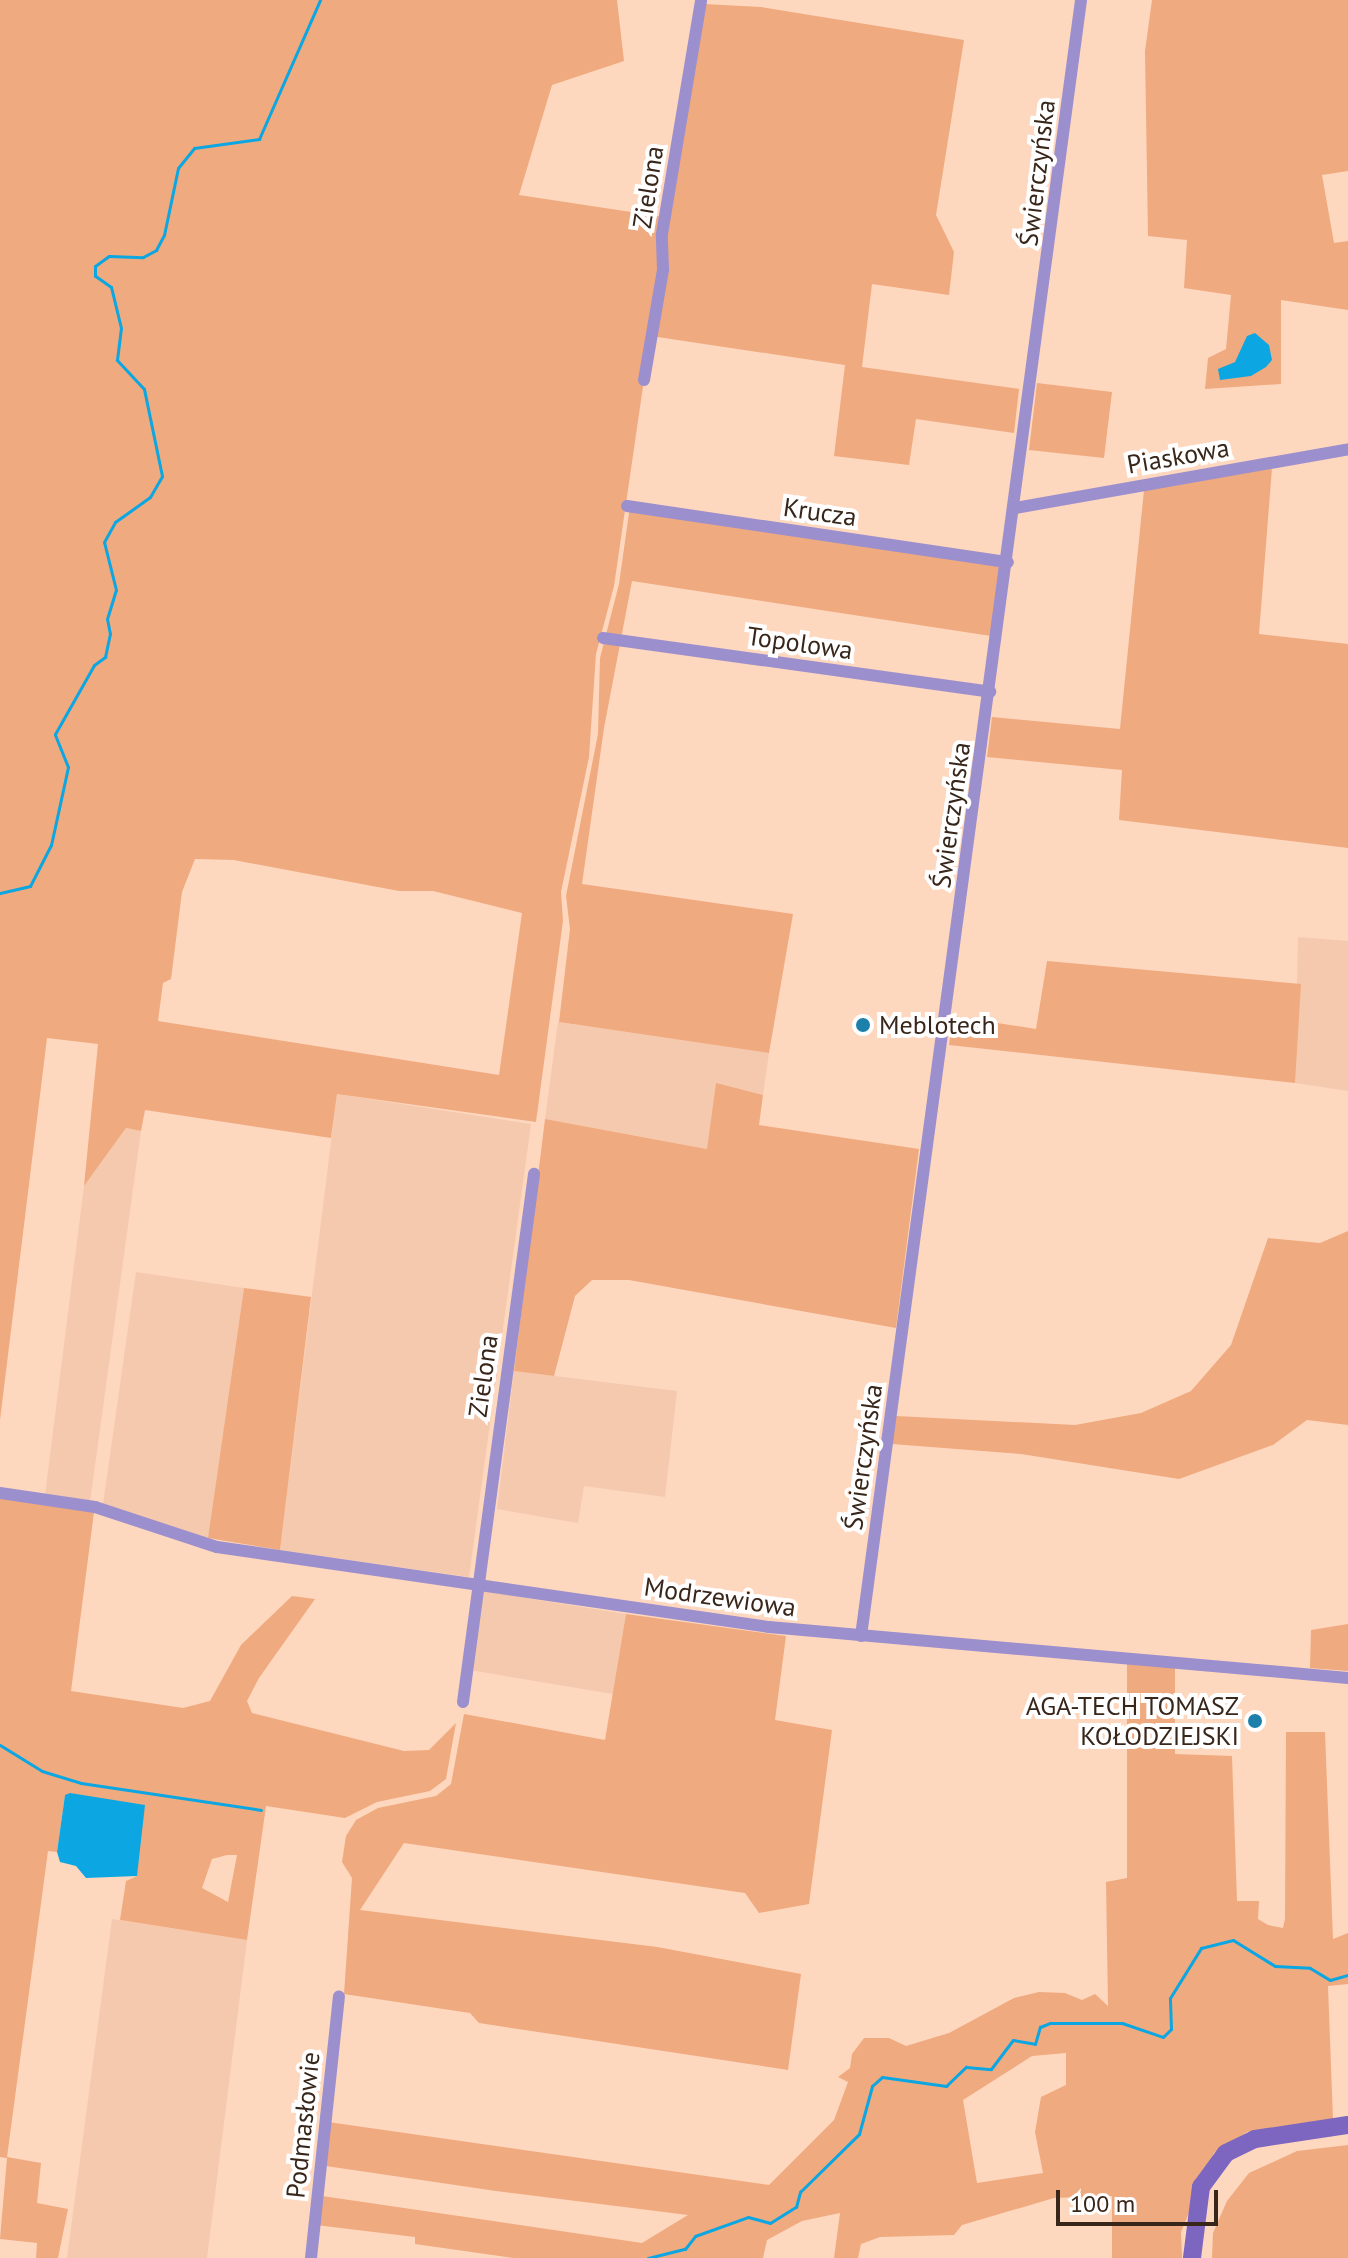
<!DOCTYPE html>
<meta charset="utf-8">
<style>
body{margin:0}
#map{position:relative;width:1348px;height:2258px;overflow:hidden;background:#fed7bf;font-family:"PT Sans",sans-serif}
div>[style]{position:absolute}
.built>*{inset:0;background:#f5c9ae}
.green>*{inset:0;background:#f0aa7f}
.water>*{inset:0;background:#0ca7e2}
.stream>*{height:3px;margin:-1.5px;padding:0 1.5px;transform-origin:1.5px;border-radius:1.5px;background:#0ca7e2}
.street>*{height:12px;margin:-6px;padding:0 6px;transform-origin:6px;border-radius:6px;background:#9c8fcd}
.secondary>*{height:18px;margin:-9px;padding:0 9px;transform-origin:9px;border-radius:9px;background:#7c66c0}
.dots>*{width:22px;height:22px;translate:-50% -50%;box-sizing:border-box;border:4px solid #fff;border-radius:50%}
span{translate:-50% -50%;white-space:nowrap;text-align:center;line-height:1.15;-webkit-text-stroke:8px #fff;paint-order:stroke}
.street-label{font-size:26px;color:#38261a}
.poi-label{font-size:26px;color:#38261a}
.left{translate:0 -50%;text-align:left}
.right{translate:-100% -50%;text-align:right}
.scale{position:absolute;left:1056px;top:2190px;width:162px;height:36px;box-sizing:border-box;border:4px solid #38261a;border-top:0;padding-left:10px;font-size:24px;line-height:28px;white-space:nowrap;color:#38261a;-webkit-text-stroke:6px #fff;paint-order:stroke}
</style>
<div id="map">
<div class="built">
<div style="clip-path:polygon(1298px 937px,1348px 941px,1348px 1091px,1295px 1083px)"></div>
<div style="clip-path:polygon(558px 1022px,769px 1053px,763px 1095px,716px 1084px,708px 1149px,545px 1119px)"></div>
<div style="clip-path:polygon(337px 1094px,531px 1124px,469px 1577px,280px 1550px)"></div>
<div style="clip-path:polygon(126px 1128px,141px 1131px,90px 1502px,45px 1495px,84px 1186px)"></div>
<div style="clip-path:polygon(136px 1272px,244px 1288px,208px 1538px,103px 1504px)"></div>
<div style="clip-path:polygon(514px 1371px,677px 1391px,665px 1497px,584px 1486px,578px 1523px,497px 1509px)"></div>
<div style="clip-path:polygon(482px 1591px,626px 1614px,613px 1694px,470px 1670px)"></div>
<div style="clip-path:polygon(112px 1919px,247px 1940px,207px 2258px,67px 2258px)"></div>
</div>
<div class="green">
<div style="clip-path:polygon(evenodd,0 0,617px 0,624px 61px,552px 85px,519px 195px,664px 217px,704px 4px,761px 7px,964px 40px,936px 215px,954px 252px,949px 295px,872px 284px,862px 367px,1019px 389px,1014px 433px,916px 419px,909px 465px,834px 456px,845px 365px,651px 336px,655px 304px,614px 586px,596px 654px,589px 757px,561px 892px,563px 921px,536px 1122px,337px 1094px,331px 1138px,145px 1110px,141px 1131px,126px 1128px,84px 1186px,98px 1044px,47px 1038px,0 1420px,0 0,195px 859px,234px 860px,399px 891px,433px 891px,522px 913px,499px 1075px,158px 1021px,163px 983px,171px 979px,182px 892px,195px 859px)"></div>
<div style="clip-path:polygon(1152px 0,1348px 0,1348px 171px,1322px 175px,1334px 243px,1348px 241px,1348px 310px,1281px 300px,1281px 384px,1205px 389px,1208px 358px,1226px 349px,1231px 295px,1184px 288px,1187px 240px,1148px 236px,1145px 51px)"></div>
<div style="clip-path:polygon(1037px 383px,1112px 392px,1104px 458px,1029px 450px)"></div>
<div style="clip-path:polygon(1272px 468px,1259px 634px,1348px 644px,1348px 848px,1119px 820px,1122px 770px,987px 757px,992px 717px,1120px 729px,1144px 490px)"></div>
<div style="clip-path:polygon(630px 506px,1000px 566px,991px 636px,632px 581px,604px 728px,582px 884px,793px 914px,769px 1053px,559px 1022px,570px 929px,566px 896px,598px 734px,600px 658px,619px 584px)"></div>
<div style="clip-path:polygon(1047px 961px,1301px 984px,1295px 1083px,949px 1045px,953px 1016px,1036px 1029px)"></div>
<div style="clip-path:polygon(716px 1083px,763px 1095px,759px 1125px,919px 1149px,896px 1328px,629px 1280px,592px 1280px,575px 1296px,554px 1376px,514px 1371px,545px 1119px,707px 1149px)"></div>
<div style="clip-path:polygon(1348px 1231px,1348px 1425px,1307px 1420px,1273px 1445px,1179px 1479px,1021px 1454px,892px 1444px,896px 1416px,1075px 1425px,1141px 1413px,1191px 1391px,1231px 1345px,1268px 1238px,1320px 1243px)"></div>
<div style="clip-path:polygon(244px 1288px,311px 1297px,280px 1550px,208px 1538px)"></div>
<div style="clip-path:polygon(evenodd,0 1498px,94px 1512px,71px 1691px,183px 1708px,210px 1701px,241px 1645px,292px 1596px,315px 1599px,259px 1678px,247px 1701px,252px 1713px,404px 1751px,429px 1750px,456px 1723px,446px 1779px,430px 1791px,377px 1802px,345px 1818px,266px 1806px,247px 1940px,120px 1920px,126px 1881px,137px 1876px,65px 1795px,57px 1852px,48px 1851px,7px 2157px,41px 2163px,37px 2203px,68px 2209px,58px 2258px,36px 2258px,37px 2243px,0 2239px,7px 2158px,0 2157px,0 1498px,227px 1855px,237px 1855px,228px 1902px,202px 1888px,212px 1859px,227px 1855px)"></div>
<div style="clip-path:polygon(626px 1614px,786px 1636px,775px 1720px,832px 1730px,809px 1904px,759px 1913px,745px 1893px,404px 1843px,360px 1910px,657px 1947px,801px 1974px,788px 2070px,479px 2023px,470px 2013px,344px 1994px,352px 1878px,342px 1862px,346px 1836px,356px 1820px,378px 1808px,436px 1796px,451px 1784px,464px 1714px,605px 1740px)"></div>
<div style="clip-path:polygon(1348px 1624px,1348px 1671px,1310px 1668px,1311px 1630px)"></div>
<div style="clip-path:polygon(evenodd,1127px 1664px,1175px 1667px,1175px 1754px,1232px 1756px,1237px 1901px,1259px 1901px,1258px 1919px,1268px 1925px,1283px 1928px,1285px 1919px,1286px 1732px,1325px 1732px,1333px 1939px,1348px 1933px,1348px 1984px,1328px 1986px,1333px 2119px,1247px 2132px,1214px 2153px,1181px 2232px,1182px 2258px,1112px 2258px,1112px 2196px,1054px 2198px,962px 2225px,954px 2235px,880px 2237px,861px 2244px,858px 2258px,834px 2258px,840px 2213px,802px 2221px,767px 2240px,763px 2258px,514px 2258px,415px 2244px,415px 2237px,316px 2225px,328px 2122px,769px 2185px,834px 2120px,848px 2082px,838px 2077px,850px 2068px,852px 2054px,864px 2038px,889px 2038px,906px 2046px,949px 2033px,1014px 1998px,1039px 1992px,1065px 1993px,1082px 2000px,1095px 1994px,1108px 2006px,1106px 1882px,1127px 1878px,1127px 1664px,1066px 2053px,1066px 2085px,1041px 2097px,1035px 2132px,1043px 2173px,977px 2183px,963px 2100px,1032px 2056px,1066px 2053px,1127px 1664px,326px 2166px,496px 2191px,688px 2215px,642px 2243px,322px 2196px,326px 2166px)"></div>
<div style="clip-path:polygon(1348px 2145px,1348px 2258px,1212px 2258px,1213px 2233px,1227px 2201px,1249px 2173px,1297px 2151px)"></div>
</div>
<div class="water">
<div style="clip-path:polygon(1255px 333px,1269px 345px,1272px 360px,1266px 367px,1251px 376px,1220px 380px,1218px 369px,1235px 362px,1247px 336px)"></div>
<div style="clip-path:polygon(70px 1793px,145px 1805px,137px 1876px,86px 1878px,76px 1866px,60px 1862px,57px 1852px,65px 1795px)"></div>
</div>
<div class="stream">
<div style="left:0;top:893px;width:31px;rotate:-13deg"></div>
<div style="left:30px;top:886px;width:46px;rotate:-62.9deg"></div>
<div style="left:51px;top:845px;width:80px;rotate:-77.7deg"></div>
<div style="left:68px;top:767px;width:35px;rotate:-112deg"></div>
<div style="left:55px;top:734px;width:79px;rotate:-60.5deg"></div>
<div style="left:94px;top:665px;width:14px;rotate:-36deg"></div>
<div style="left:105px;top:657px;width:24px;rotate:-78deg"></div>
<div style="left:110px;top:634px;width:15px;rotate:-101deg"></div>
<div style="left:107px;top:619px;width:30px;rotate:-73deg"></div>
<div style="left:116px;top:590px;width:49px;rotate:-104deg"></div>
<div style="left:104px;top:542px;width:23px;rotate:-61deg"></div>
<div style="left:115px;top:522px;width:43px;rotate:-35.5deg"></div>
<div style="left:150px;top:497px;width:24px;rotate:-60deg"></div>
<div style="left:162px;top:476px;width:89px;rotate:-101.7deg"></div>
<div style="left:144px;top:389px;width:40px;rotate:-133deg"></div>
<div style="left:117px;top:360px;width:32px;rotate:-83deg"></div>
<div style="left:121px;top:328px;width:42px;rotate:-103.7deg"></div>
<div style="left:111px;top:287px;width:19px;rotate:-145deg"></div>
<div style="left:95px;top:276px;width:10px;rotate:-90deg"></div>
<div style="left:95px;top:266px;width:17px;rotate:-36deg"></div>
<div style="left:109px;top:256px;width:34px;rotate:2deg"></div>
<div style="left:143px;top:257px;width:15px;rotate:-28deg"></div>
<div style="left:156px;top:250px;width:17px;rotate:-62deg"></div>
<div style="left:164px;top:235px;width:68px;rotate:-78.2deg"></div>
<div style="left:178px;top:168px;width:26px;rotate:-51deg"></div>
<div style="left:194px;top:148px;width:66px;rotate:-7.9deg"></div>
<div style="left:259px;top:139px;width:152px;rotate:-66.3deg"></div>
<div style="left:0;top:1745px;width:49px;rotate:31.8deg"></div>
<div style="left:42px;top:1771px;width:41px;rotate:17.1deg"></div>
<div style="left:81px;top:1783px;width:182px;rotate:8.5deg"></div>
<div style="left:648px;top:2258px;width:38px;rotate:-14deg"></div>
<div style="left:685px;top:2249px;width:16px;rotate:-52deg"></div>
<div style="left:695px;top:2236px;width:56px;rotate:-19.7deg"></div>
<div style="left:748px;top:2217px;width:23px;rotate:15deg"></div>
<div style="left:770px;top:2223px;width:31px;rotate:-32deg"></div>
<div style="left:796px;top:2207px;width:16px;rotate:-75deg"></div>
<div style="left:800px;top:2192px;width:83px;rotate:-44.5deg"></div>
<div style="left:859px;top:2134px;width:50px;rotate:-74.8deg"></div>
<div style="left:872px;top:2086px;width:13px;rotate:-42deg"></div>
<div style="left:882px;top:2077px;width:65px;rotate:8deg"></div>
<div style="left:946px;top:2086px;width:28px;rotate:-44deg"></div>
<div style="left:966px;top:2067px;width:25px;rotate:5deg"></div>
<div style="left:991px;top:2069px;width:36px;rotate:-53deg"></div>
<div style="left:1013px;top:2040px;width:22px;rotate:10deg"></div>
<div style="left:1035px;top:2044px;width:18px;rotate:-74deg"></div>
<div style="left:1040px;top:2027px;width:11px;rotate:-22deg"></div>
<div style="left:1050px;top:2023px;width:72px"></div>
<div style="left:1122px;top:2023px;width:43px;rotate:18.9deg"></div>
<div style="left:1163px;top:2037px;width:11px;rotate:-45deg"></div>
<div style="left:1171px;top:2029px;width:31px;rotate:-92deg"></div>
<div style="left:1170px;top:1998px;width:59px;rotate:-58.2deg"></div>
<div style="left:1201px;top:1948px;width:33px;rotate:-14deg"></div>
<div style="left:1233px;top:1940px;width:49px;rotate:31.8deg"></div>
<div style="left:1275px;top:1966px;width:35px;rotate:3deg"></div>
<div style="left:1310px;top:1968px;width:23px;rotate:31deg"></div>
<div style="left:1330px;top:1980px;width:19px;rotate:-16deg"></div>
</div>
<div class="street">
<div style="left:644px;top:380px;width:112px;rotate:-80.2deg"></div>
<div style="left:663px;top:270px;width:36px;rotate:-92deg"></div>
<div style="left:662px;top:234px;width:237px;rotate:-80.5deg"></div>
<div style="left:627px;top:506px;width:385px;rotate:8.4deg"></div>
<div style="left:1015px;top:508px;width:338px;rotate:-10deg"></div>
<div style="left:603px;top:638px;width:391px;rotate:7.9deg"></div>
<div style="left:0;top:1493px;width:96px;rotate:8.4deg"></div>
<div style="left:95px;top:1507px;width:128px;rotate:18.2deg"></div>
<div style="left:217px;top:1547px;width:558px;rotate:8.25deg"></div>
<div style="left:769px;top:1627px;width:581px;rotate:5.03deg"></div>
<div style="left:861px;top:1636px;width:1651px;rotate:-82.34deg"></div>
<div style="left:463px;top:1702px;width:533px;rotate:-82.34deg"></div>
<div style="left:311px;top:2258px;width:263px;rotate:-83.9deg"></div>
</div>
<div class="secondary">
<div style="left:1192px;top:2258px;width:72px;rotate:-82.8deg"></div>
<div style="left:1201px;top:2187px;width:42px;rotate:-53.7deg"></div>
<div style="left:1226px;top:2153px;width:32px;rotate:-26deg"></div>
<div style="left:1255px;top:2139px;width:94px;rotate:-8.6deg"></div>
</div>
<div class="dots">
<div style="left:863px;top:1025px;background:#1d80ab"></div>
<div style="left:1255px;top:1721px;background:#1d80ab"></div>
</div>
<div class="street-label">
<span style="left:1037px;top:173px;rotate:-83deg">Świerczyńska</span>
<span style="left:648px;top:187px;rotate:-81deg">Zielona</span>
<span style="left:1178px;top:456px;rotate:-10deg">Piaskowa</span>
<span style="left:820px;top:512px;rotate:8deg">Krucza</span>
<span style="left:800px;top:643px;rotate:8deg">Topolowa</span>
<span style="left:951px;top:815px;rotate:-82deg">Świerczyńska</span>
<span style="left:483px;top:1376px;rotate:-82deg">Zielona</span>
<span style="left:863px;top:1457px;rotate:-82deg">Świerczyńska</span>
<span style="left:720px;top:1597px;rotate:8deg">Modrzewiowa</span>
<span style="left:303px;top:2125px;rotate:-84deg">Podmasłowie</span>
</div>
<div class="poi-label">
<span class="left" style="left:879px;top:1025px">Meblotech</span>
<span class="right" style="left:1239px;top:1721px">AGA-TECH TOMASZ<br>KOŁODZIEJSKI</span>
</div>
<div class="scale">100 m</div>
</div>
